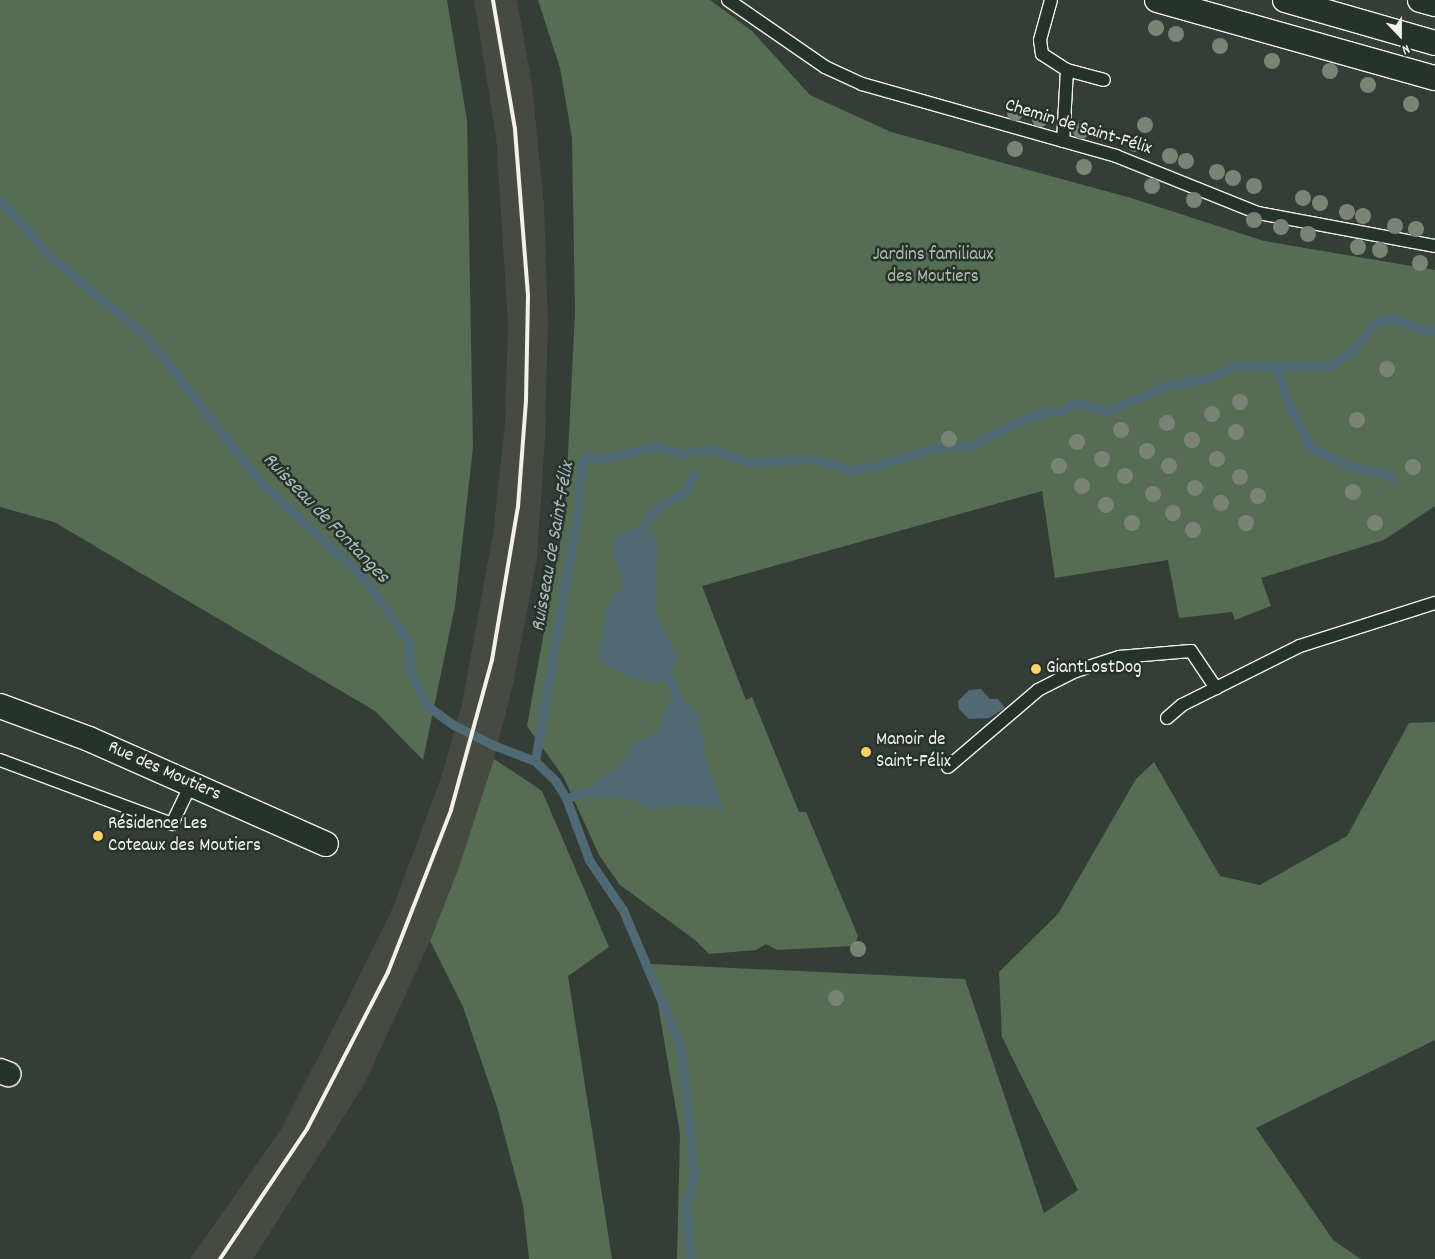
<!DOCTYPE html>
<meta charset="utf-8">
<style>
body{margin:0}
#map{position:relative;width:1435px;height:1259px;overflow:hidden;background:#353d37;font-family:Dekko,sans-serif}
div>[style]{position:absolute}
.built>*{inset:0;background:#474943}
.green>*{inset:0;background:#556d52}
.water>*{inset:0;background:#506a75}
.stream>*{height:9px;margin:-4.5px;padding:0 4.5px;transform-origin:4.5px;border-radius:4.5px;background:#506a75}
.roads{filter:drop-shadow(1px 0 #f4f1e8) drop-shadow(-1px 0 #f4f1e8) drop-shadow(0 1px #f4f1e8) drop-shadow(0 -1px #f4f1e8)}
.lane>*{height:12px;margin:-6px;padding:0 6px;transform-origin:6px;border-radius:6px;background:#26332d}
.street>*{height:24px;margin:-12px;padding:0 12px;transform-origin:12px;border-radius:12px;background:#26332d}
.rail>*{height:4px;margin:-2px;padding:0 2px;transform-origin:2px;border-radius:2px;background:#f4f1e8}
.trees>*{width:16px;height:16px;margin:-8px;border-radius:50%;background:#7b8377}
.dots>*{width:14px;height:14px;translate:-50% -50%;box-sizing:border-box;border:2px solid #26332d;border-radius:50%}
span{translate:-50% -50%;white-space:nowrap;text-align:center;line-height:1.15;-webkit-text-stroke:5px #26332d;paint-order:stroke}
.street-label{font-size:19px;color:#f4f1e8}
.park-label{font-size:19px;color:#b4bcac}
.poi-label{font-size:19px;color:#f4f1e8}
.left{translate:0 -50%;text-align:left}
.water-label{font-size:20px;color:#b2bbba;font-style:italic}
.north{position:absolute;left:1375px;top:10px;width:50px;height:50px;-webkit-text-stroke:4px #26332d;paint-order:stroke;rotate:158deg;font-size:14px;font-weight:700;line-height:20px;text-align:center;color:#f4f1e8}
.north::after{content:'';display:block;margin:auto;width:18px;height:22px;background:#f4f1e8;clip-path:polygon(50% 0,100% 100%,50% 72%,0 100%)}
</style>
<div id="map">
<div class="built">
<div style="clip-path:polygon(474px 0,517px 0,532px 85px,544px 205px,548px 321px,545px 438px,537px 558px,514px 680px,494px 759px,459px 867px,430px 941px,364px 1085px,253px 1259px,190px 1259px,280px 1131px,347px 1001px,393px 907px,441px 778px,462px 704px,493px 533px,505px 423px,508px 323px,496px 137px)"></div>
</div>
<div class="green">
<div style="clip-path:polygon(0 0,447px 0,467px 120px,473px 448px,455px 606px,423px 760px,375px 711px,54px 522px,0 507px)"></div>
<div style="clip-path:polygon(538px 0,710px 0,752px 31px,810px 95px,891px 132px,1131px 198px,1264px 241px,1435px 270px,1435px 506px,1384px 540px,1261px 578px,1271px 606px,1235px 620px,1232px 612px,1179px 618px,1168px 560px,1055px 578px,1042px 491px,702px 586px,746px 700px,752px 697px,799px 812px,806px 812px,858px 936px,854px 946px,777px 950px,766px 944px,756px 950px,709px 954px,695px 940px,620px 885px,599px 855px,564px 778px,527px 726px,565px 515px,575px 312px,572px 138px,560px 68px)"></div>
<div style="clip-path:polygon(1435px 722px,1435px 1040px,1256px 1128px,1333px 1240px,1361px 1259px,677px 1259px,680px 1133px,651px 964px,965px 979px,1044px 1213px,1078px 1190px,1002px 1037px,999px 972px,1058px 914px,1136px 779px,1154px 762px,1220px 876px,1260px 885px,1347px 836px,1409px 723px)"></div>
<div style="clip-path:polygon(494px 759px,542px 791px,609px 947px,568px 976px,612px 1259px,529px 1259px,523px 1205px,497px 1107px,463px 1007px,430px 941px,459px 867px)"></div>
</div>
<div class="water">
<div style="clip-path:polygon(643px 527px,654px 534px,658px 553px,655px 566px,657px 615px,677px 657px,669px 679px,655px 684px,628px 677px,599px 661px,606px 609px,624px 583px,611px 548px,620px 533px)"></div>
<div style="clip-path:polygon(981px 689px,990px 699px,998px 699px,1005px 708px,989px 718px,969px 719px,959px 709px,958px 701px,969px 690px)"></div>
<div style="clip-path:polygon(677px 696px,697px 711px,707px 765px,725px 810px,678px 804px,651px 810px,633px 799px,595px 797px,587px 792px,592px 783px,616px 769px,634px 744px,659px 730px,665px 710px)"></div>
</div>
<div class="stream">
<div style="left:0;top:200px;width:72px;rotate:48.4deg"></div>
<div style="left:48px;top:254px;width:131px;rotate:40deg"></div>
<div style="left:148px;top:338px;width:182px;rotate:52.1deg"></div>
<div style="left:260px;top:482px;width:139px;rotate:42.7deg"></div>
<div style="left:362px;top:576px;width:79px;rotate:54.3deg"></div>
<div style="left:408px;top:640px;width:32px;rotate:86deg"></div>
<div style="left:410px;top:672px;width:37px;rotate:64deg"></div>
<div style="left:426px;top:705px;width:34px;rotate:36deg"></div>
<div style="left:454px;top:725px;width:44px;rotate:27.1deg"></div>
<div style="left:493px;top:745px;width:45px;rotate:20.9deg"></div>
<div style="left:535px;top:761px;width:28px;rotate:44deg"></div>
<div style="left:555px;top:780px;width:21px;rotate:59deg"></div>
<div style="left:566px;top:798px;width:66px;rotate:69.6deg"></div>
<div style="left:589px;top:860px;width:60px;rotate:55.8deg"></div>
<div style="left:623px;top:910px;width:149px;rotate:67.1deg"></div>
<div style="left:681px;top:1047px;width:130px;rotate:84.2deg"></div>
<div style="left:694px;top:1176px;width:32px;rotate:106deg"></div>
<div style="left:685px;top:1207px;width:52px;rotate:83.4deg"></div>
<div style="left:1276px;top:365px;width:32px;rotate:74deg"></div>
<div style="left:1285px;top:396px;width:58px;rotate:63.4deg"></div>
<div style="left:1311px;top:448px;width:45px;rotate:24.9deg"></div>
<div style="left:1352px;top:467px;width:28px;rotate:10deg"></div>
<div style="left:1380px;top:472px;width:13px;rotate:29deg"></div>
<div style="left:643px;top:527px;width:23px;rotate:-56deg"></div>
<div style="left:656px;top:508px;width:33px;rotate:-29deg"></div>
<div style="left:685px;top:492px;width:20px;rotate:-63deg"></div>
<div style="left:669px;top:679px;width:19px;rotate:65deg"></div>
<div style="left:535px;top:761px;width:241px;rotate:-80.2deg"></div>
<div style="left:576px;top:524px;width:62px;rotate:-84.5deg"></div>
<div style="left:582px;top:462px;width:9px;rotate:-49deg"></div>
<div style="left:588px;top:455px;width:13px;rotate:18deg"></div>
<div style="left:600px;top:459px;width:59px;rotate:-12.6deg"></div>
<div style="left:658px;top:446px;width:25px;rotate:18deg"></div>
<div style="left:682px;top:454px;width:29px;rotate:-10deg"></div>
<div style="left:711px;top:449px;width:39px;rotate:19deg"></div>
<div style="left:748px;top:462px;width:66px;rotate:-2.6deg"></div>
<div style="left:814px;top:459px;width:38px;rotate:17deg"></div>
<div style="left:850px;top:470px;width:22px;rotate:-8deg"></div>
<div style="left:872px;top:467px;width:65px;rotate:-17deg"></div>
<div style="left:934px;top:448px;width:39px;rotate:-4deg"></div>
<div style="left:973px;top:445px;width:52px;rotate:-27.6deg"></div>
<div style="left:1019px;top:421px;width:28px;rotate:-18deg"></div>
<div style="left:1046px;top:412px;width:15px;rotate:-4deg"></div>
<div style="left:1061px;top:411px;width:17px;rotate:-33deg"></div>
<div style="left:1075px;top:402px;width:34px;rotate:15deg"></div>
<div style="left:1108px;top:411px;width:61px;rotate:-24.1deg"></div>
<div style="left:1164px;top:386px;width:45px;rotate:-10.3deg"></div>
<div style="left:1208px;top:378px;width:30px;rotate:-24deg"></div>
<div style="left:1235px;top:366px;width:96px"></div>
<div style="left:1331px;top:366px;width:29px;rotate:-36deg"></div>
<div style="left:1354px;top:349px;width:28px;rotate:-52deg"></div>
<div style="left:1371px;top:327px;width:12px;rotate:-35deg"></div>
<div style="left:1381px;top:320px;width:13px;rotate:-4deg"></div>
<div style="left:1394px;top:319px;width:32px;rotate:20deg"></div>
<div style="left:1424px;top:330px;width:11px;rotate:-5deg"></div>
<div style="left:566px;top:798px;width:22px;rotate:-16deg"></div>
</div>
<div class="roads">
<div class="lane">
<div style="left:728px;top:0;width:118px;rotate:34.6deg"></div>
<div style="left:825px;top:67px;width:41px;rotate:24.7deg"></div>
<div style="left:862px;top:84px;width:264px;rotate:15.8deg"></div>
<div style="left:1116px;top:156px;width:153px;rotate:21.9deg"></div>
<div style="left:1258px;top:213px;width:180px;rotate:10.6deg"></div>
<div style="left:1051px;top:0;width:41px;rotate:105.4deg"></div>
<div style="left:1040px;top:40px;width:14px;rotate:82deg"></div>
<div style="left:1042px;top:54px;width:30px;rotate:33deg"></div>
<div style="left:1067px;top:70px;width:71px;rotate:93.2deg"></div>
<div style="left:1067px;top:70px;width:38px;rotate:15deg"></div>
<div style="left:1167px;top:718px;width:20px;rotate:-41deg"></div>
<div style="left:1182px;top:705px;width:132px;rotate:-26.6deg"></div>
<div style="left:1300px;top:646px;width:142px;rotate:-17.7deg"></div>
<div style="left:0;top:760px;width:184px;rotate:20.4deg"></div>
<div style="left:172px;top:824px;width:44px;rotate:-64.6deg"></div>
<div style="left:948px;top:767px;width:118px;rotate:-40.5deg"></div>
<div style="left:1038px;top:690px;width:39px;rotate:-27deg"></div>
<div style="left:1073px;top:672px;width:48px;rotate:-18.1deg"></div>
<div style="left:1119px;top:657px;width:72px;rotate:-4.8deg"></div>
<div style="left:1191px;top:651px;width:45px;rotate:56deg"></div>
</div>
<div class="street">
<div style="left:1157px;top:0;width:289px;rotate:15.7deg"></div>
<div style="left:1285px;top:0;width:156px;rotate:16deg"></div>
<div style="left:1420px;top:0;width:16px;rotate:15deg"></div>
<div style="left:0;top:706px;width:95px;rotate:20.3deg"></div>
<div style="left:89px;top:739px;width:259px;rotate:23.9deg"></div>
<div style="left:0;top:1071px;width:9px;rotate:21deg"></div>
</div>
</div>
<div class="rail">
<div style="left:220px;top:1259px;width:156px;rotate:-56.2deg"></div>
<div style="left:307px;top:1129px;width:177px;rotate:-62.7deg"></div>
<div style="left:388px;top:972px;width:174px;rotate:-68.7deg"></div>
<div style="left:451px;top:810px;width:156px;rotate:-74.7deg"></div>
<div style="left:492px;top:660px;width:155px;rotate:-80.4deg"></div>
<div style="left:518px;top:507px;width:107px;rotate:-85.7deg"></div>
<div style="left:526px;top:400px;width:105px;rotate:-88.9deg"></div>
<div style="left:528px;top:295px;width:167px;rotate:-94.5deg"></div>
<div style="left:515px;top:129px;width:131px;rotate:-99.7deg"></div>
</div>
<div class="trees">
<div style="left:1156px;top:28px"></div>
<div style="left:1176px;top:34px"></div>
<div style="left:1220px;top:46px"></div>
<div style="left:1272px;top:61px"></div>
<div style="left:1330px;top:71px"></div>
<div style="left:1368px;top:85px"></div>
<div style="left:1411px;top:104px"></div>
<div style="left:1015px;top:113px"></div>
<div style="left:1040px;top:119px"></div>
<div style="left:1145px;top:125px"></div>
<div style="left:1081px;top:131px"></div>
<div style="left:1135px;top:144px"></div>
<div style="left:1015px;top:149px"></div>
<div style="left:1170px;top:156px"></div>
<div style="left:1186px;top:161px"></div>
<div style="left:1084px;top:167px"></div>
<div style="left:1217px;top:172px"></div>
<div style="left:1233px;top:178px"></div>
<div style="left:1152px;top:186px"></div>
<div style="left:1254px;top:186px"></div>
<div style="left:1303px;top:198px"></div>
<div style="left:1194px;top:200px"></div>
<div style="left:1320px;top:203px"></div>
<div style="left:1347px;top:212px"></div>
<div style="left:1363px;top:216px"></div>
<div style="left:1254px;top:220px"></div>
<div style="left:1395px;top:226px"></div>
<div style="left:1281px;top:227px"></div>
<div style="left:1416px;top:229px"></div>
<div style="left:1308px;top:234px"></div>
<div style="left:1358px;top:247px"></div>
<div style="left:1380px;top:250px"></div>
<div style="left:1420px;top:263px"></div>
<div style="left:1387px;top:369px"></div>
<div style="left:1240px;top:402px"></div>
<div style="left:1212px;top:414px"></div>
<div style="left:1357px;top:420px"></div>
<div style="left:1167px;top:423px"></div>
<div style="left:1121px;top:430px"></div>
<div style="left:1236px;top:432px"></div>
<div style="left:949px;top:439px"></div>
<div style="left:1192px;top:440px"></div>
<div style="left:1077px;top:442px"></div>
<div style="left:1147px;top:451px"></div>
<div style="left:1102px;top:459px"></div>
<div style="left:1217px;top:459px"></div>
<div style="left:1059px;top:466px"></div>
<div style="left:1169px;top:466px"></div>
<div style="left:1413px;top:467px"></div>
<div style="left:1125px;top:476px"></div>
<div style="left:1240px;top:477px"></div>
<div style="left:1082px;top:486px"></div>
<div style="left:1195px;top:488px"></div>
<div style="left:1353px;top:492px"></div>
<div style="left:1153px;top:494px"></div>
<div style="left:1258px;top:496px"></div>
<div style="left:1221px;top:503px"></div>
<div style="left:1106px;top:505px"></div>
<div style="left:1173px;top:513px"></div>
<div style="left:1132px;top:523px"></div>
<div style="left:1246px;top:523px"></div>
<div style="left:1375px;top:523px"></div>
<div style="left:1193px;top:530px"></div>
<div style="left:858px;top:949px"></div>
<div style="left:836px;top:998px"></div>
</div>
<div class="dots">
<div style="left:1036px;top:669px;background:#ffd166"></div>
<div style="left:866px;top:752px;background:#ffd166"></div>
<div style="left:98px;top:836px;background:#ffd166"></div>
</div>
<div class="street-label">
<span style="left:1078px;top:128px;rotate:17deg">Chemin de Saint-Félix</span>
<span style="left:164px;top:772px;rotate:24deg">Rue des Moutiers</span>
</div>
<div class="park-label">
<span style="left:933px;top:267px">Jardins familiaux<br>des Moutiers</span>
</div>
<div class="poi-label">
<span class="left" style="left:1046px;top:669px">GiantLostDog</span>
<span class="left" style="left:876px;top:752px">Manoir de<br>Saint-Félix</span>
<span class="left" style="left:108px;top:836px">Résidence Les<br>Coteaux des Moutiers</span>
</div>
<div class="water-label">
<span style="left:325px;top:519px;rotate:46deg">Ruisseau de Fontanges</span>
<span style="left:554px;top:547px;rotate:-80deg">Ruisseau de Saint-Félix</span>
</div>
<div class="north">N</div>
</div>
